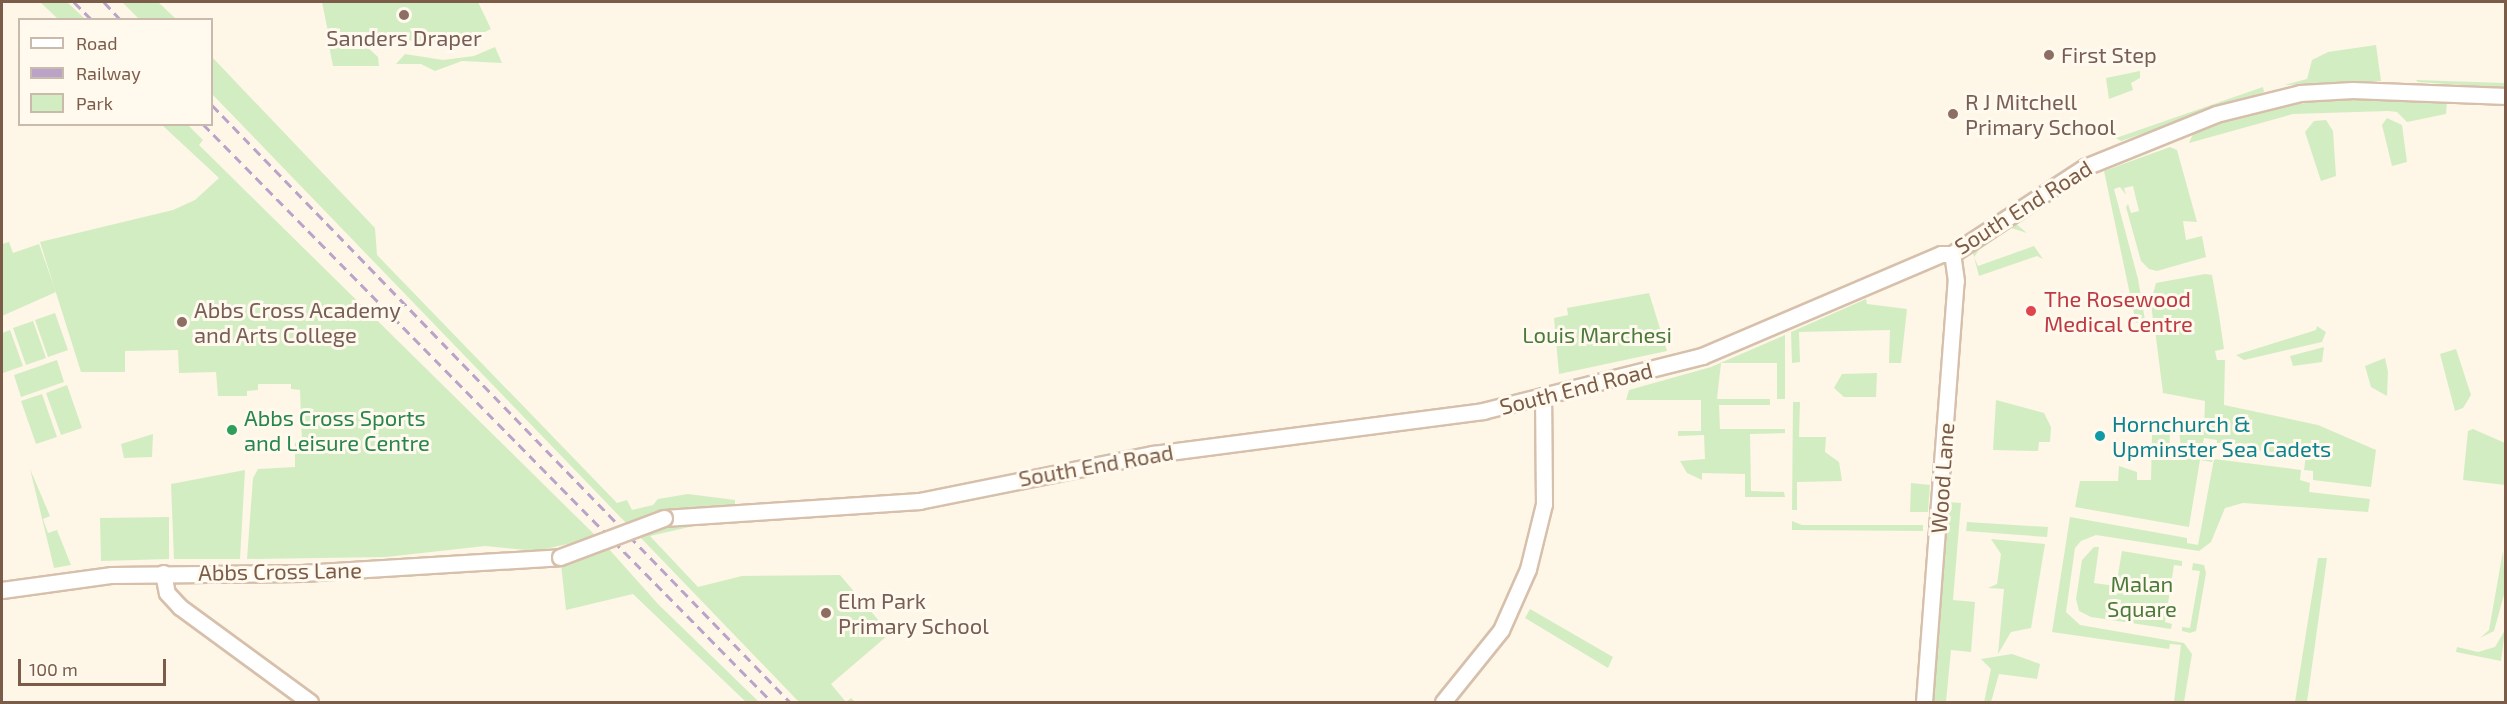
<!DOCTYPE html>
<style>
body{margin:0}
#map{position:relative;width:2507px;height:704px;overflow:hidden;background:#fef6e7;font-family:"Exo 2",sans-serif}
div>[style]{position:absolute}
.green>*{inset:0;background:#d3edc3}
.roads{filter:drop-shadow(2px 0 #d7c0ab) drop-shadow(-2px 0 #d7c0ab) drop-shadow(0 2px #d7c0ab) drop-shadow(0 -2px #d7c0ab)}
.secondary>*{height:15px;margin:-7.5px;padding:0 7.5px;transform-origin:7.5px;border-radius:7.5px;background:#fff}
.rail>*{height:3px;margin-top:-1.5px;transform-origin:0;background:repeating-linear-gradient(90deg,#b9a3c9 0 9px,transparent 0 15px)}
.bridges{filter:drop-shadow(2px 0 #d7c0ab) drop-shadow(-2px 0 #d7c0ab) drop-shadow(0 2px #d7c0ab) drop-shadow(0 -2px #d7c0ab)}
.secondary-bridge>*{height:15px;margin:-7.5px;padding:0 7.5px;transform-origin:7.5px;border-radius:7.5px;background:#fff}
.dots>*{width:16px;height:16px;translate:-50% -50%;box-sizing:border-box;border:3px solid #fff9ee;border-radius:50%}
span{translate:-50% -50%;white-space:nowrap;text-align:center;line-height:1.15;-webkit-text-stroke:6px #fff9ee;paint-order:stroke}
.education-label{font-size:22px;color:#785e54}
.left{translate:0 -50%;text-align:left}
.street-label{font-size:22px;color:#7a5c49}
.health-label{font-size:22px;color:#be3a42}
.park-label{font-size:22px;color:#4c7a3d}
.leisure-label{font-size:22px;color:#27864d}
.culture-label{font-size:22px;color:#0d838f}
.frame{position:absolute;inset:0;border:3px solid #7a5c49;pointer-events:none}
.legend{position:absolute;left:18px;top:18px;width:195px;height:108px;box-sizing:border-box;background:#fff9ee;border:2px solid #cabaac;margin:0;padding:8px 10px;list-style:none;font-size:18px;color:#7a5c49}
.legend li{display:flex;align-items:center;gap:12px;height:30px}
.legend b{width:30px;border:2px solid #cabaac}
.scale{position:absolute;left:18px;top:659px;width:148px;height:27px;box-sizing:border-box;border:3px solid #7a5c49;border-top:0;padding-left:8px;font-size:18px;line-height:21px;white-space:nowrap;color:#7a5c49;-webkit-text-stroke:4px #fff9ee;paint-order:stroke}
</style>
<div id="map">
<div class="green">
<div style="clip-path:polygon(40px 2px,67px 2px,85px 19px,58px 19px)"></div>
<div style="clip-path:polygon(122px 2px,158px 2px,176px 19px,139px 19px)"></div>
<div style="clip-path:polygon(322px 2px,478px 2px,491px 29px,467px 41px,439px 45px,401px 39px,386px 42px,365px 32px,328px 32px)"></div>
<div style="clip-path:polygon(2376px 45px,2381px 81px,2284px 85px,2307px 79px,2312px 60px,2328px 52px)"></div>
<div style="clip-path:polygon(329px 46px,366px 46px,378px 57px,379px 66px,333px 66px)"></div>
<div style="clip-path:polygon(495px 47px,502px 63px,462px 61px,435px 71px,421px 64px,396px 64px,405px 54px,443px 60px,474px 56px)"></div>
<div style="clip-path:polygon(212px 57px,375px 228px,377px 255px,617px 503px,627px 500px,632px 510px,653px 505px,658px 499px,688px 494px,735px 500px,735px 505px,676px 509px,626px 523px,212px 94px)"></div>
<div style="clip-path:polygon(2140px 71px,2140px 78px,2131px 83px,2133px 90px,2109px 99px,2106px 78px)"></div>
<div style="clip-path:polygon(2416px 80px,2505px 83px,2505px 88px,2418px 82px)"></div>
<div style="clip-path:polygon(2263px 87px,2264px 92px,2121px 141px,2116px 138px)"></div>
<div style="clip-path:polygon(2352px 97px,2447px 102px,2446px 114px,2407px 122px,2397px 112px,2388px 111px,2293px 114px,2189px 143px,2194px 132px,2233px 117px,2274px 107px)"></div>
<div style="clip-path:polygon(2387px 118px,2402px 125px,2407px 162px,2392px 166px,2382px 125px)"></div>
<div style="clip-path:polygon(2326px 120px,2333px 131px,2336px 176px,2321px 181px,2305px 132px,2314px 121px)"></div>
<div style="clip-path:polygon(162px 125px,188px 125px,203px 140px,199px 145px,597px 537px,537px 551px,485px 546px,386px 557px,247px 559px,253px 478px,258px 469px,295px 467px,295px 443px,302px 442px,300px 390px,291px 389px,291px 384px,258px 384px,258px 390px,247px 391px,247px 396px,218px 396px,216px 372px,179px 373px,178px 350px,125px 351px,125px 372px,81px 372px,40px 242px,173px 210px,195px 200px,219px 178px)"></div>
<div style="clip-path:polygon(2170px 147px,2177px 150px,2197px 222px,2183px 221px,2186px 240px,2202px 236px,2206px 257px,2157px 271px,2149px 269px,2141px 261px,2126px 207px,2128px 204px,2131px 213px,2139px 211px,2133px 186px,2124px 188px,2126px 195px,2120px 187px,2114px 189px,2138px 279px,2145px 320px,2136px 323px,2104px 171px)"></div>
<div style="clip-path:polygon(2015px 223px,2027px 233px,2011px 228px,1979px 250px,1974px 257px,1978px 266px,2034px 246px,2043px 259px,2037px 256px,1979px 276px,1973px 253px)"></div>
<div style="clip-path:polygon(9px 242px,13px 253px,39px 244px,56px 292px,2px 316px,2px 244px)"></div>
<div style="clip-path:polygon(2205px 274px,2212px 275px,2219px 315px,2224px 349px,2215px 351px,2217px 360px,2225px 360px,2224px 405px,2318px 425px,2376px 450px,2371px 487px,2313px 480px,2313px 471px,2304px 470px,2307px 447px,2302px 447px,2300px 456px,2217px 445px,2217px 440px,2204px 438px,2203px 443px,2214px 445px,2213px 457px,2212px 462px,2200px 460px,2189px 527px,2075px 507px,2080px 481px,2118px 481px,2119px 466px,2137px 472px,2137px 480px,2151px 480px,2152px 434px,2170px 432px,2169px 458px,2182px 455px,2179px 431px,2204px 427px,2205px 401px,2163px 393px,2155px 330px,2161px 329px,2160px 320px,2153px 321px,2151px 301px,2156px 283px)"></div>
<div style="clip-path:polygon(1649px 293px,1667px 351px,1559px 374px,1554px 318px,1568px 315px,1567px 308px)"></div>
<div style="clip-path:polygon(1866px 299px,1867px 304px,1907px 309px,1901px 363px,1889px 363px,1890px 330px,1799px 332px,1800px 362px,1792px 363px,1791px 332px)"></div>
<div style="clip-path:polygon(55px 313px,68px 350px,48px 357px,35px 320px)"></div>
<div style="clip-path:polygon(33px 321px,46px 358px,26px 365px,13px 328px)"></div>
<div style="clip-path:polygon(2317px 326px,2326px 332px,2322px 342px,2244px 360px,2236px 355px,2316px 330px)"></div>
<div style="clip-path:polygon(10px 330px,23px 366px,3px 373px,2px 333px)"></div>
<div style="clip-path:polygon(1782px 330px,1698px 368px,1629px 385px,1635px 380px)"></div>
<div style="clip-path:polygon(1785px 335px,1785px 399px,1777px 399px,1777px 363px,1721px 363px,1717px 399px,1770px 399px,1770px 405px,1719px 405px,1720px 429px,1785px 429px,1785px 433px,1750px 434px,1751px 491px,1784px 492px,1785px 497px,1745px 497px,1745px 474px,1702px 473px,1702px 480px,1687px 473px,1680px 461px,1705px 459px,1704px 435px,1678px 436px,1678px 431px,1701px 431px,1701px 400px,1626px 400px,1629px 390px,1711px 367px)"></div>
<div style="clip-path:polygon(2324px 347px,2322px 362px,2293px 366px,2290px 356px)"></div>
<div style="clip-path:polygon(2456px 349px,2471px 395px,2463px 408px,2455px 411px,2440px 354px)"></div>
<div style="clip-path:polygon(2385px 358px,2388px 372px,2387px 396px,2371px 387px,2365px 366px)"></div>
<div style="clip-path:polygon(57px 360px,64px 382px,21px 397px,14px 375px)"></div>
<div style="clip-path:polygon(1877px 373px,1876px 397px,1844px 397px,1834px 388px,1842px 374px)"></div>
<div style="clip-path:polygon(67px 385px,82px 428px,61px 435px,46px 393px)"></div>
<div style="clip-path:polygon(42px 394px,57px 437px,36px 444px,21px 401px)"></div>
<div style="clip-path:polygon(1996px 400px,2044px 413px,2051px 427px,2050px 442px,2039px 442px,2038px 451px,1993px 450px)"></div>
<div style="clip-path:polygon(1793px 402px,1800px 402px,1799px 437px,1826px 437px,1825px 452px,1839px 462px,1842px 481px,1797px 482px,1797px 510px,1792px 510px)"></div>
<div style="clip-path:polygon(2473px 429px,2505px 443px,2505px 485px,2463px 480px,2468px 431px)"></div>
<div style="clip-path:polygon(153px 434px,152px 457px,124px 458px,121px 444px)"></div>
<div style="clip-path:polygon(2214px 459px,2301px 470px,2300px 480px,2310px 483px,2309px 492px,2370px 499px,2368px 512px,2243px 503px,2225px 508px,2211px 542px,2199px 551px,2096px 535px,2081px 541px,2075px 548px,2066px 612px,2080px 625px,2184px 643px,2192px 654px,2184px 702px,2174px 702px,2181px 645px,2170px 644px,2169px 649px,2052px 632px,2070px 517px,2187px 538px,2187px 543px,2198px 545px)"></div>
<div style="clip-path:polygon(30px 469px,50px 516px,43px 519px,48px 533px,57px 530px,71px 565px,54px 568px)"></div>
<div style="clip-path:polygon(245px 470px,240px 559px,174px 559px,171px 484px)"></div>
<div style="clip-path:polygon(1911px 483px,1930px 485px,1928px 512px,1910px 512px)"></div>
<div style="clip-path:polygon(1947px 502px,1961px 503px,1953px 600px,1975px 602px,1971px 652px,1951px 650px,1946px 702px,1932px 702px)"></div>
<div style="clip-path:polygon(169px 517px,169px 559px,101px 561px,100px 518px)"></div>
<div style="clip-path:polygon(729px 518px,650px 536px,698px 587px,742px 576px,840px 575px,885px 628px,890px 625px,894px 630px,831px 684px,846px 702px,851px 698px,855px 702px,799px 702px,639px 536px,676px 524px)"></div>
<div style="clip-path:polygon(1792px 521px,1802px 525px,1923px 525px,1923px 531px,1792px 530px)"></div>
<div style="clip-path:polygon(1967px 522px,2048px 527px,2047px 537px,1966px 531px)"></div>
<div style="clip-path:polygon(1991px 539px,2045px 544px,2031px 628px,2011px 632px,1998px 654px,2004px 589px,1988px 588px,1997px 584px,2001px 554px)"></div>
<div style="clip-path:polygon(2094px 547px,2099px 547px,2094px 583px,2116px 586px,2122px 551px,2182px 561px,2182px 566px,2174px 565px,2165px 622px,2172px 624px,2171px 629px,2091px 617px,2079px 611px,2076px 599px,2082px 560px)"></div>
<div style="clip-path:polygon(608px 548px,658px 604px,759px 702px,746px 702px,633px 594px,566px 610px,561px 564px)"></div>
<div style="clip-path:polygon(2503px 551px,2505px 591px,2494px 631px,2480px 638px,2489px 630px)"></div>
<div style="clip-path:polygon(2318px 558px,2327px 558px,2307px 702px,2295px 702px)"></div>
<div style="clip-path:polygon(2193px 563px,2204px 565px,2206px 573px,2196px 631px,2190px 633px,2182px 631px,2182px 627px,2190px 628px,2200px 571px,2192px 570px)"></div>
<div style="clip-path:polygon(1530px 609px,1613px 657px,1608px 668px,1525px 618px)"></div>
<div style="clip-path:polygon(2505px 630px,2501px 661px,2456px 652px,2457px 647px,2478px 652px,2495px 647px)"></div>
<div style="clip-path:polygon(2012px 654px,2040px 664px,2037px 679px,1999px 674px,1991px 702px,1984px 702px,1991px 669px,1981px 659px)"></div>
</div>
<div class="roads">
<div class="secondary">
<div style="left:664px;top:518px;width:256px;rotate:-3.8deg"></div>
<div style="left:919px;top:501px;width:239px;rotate:-11.4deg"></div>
<div style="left:1153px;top:454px;width:333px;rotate:-7.4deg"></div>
<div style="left:1483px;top:411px;width:226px;rotate:-14.1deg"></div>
<div style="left:1702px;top:356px;width:260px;rotate:-23.1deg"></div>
<div style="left:1941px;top:254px;width:11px"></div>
<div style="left:1952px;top:254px;width:159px;rotate:-33.2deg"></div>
<div style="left:2085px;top:167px;width:141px;rotate:-22deg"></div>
<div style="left:2216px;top:114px;width:87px;rotate:-14deg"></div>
<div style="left:2300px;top:93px;width:53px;rotate:-3.2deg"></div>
<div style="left:2353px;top:90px;width:153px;rotate:2.2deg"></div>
<div style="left:163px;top:573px;width:20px;rotate:79deg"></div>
<div style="left:167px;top:593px;width:19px;rotate:47deg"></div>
<div style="left:180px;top:607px;width:161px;rotate:36.2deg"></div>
<div style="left:2px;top:590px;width:111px;rotate:-7.8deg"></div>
<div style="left:112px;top:575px;width:190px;rotate:-0.6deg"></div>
<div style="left:302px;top:573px;width:258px;rotate:-3.5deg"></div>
<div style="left:1443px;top:702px;width:92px;rotate:-51.1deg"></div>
<div style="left:1501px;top:630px;width:67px;rotate:-66.1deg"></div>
<div style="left:1528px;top:569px;width:67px;rotate:-76.2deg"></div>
<div style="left:1544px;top:504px;width:108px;rotate:-90.5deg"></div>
<div style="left:1924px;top:702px;width:422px;rotate:-85.7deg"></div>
<div style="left:1956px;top:281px;width:27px;rotate:-98deg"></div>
</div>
</div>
<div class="rail">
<div style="left:74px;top:2px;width:25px;rotate:45deg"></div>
<div style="left:104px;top:2px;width:25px;rotate:47deg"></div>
<div style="left:212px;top:105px;width:831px;rotate:45.93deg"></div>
<div style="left:203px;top:124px;width:811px;rotate:45.45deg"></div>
</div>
<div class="bridges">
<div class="secondary-bridge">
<div style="left:560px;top:557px;width:111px;rotate:-20.6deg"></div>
</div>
</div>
<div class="dots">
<div style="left:404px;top:15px;background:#8d6e63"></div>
<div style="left:2049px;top:55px;background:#8d6e63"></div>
<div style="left:1953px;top:114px;background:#8d6e63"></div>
<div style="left:2031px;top:311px;background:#e0444e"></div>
<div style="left:182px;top:322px;background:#8d6e63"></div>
<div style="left:232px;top:430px;background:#2e9e5b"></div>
<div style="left:2100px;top:436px;background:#0f9aa8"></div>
<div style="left:826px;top:613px;background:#8d6e63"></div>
</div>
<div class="education-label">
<span style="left:404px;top:38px">Sanders Draper</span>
<span class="left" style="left:2061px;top:55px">First Step</span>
<span class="left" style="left:1965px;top:114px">R J Mitchell<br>Primary School</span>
<span class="left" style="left:194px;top:322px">Abbs Cross Academy<br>and Arts College</span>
<span class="left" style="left:838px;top:613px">Elm Park<br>Primary School</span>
</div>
<div class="street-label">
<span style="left:2023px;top:207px;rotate:-32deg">South End Road</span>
<span style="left:1576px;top:388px;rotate:-14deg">South End Road</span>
<span style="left:1096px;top:465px;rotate:-10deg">South End Road</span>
<span style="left:1942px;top:478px;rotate:-86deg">Wood Lane</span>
<span style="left:280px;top:571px;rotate:-1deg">Abbs Cross Lane</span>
</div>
<div class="health-label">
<span class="left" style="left:2044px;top:311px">The Rosewood<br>Medical Centre</span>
</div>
<div class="park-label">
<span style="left:1597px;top:335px">Louis Marchesi</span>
<span style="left:2142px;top:596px">Malan<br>Square</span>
</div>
<div class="leisure-label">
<span class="left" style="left:244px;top:430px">Abbs Cross Sports<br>and Leisure Centre</span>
</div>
<div class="culture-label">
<span class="left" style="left:2112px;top:436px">Hornchurch &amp;<br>Upminster Sea Cadets</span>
</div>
<div class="frame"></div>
<ul class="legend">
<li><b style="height:8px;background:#fff"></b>Road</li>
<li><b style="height:8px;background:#b9a3c9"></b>Railway</li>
<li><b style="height:16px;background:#d3edc3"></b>Park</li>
</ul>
<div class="scale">100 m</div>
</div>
